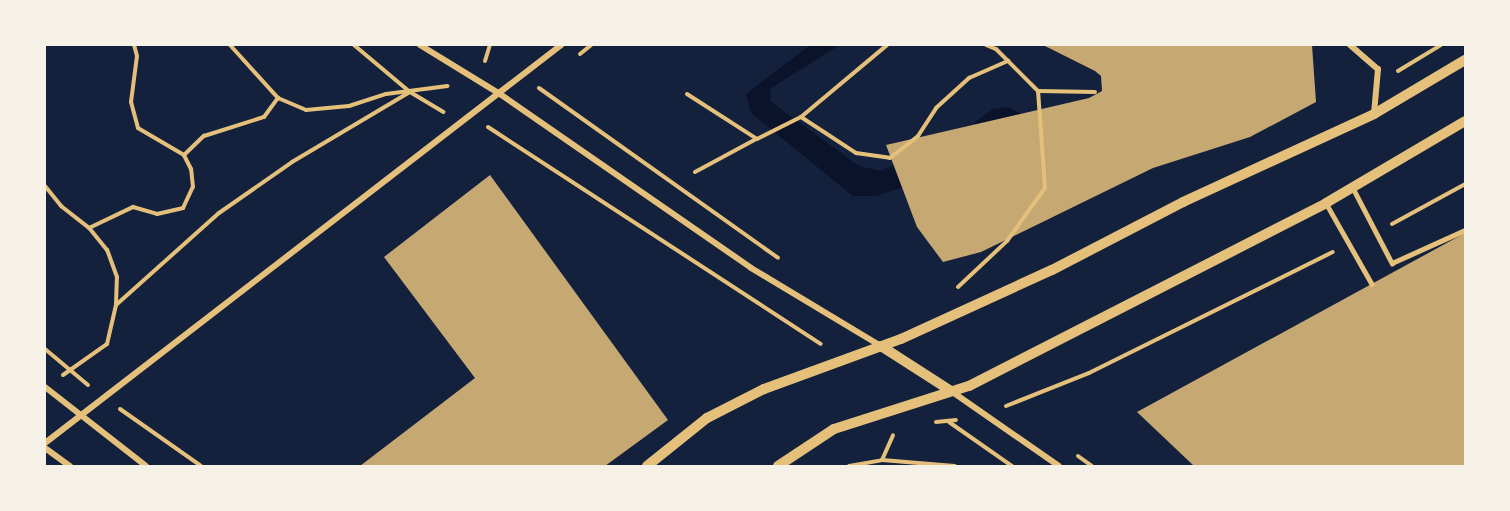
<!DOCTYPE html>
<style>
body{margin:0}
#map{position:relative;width:1510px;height:511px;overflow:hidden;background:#14213d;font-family:"DM Sans",sans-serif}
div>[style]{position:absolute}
.water>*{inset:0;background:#0b132b}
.building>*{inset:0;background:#c6a872}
.path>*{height:4px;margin:-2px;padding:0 2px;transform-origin:2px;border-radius:2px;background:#e5c07b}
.service>*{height:4.5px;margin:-2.25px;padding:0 2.25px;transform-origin:2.25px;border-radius:2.25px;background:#e5c07b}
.minor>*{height:6px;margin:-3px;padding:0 3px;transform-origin:3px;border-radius:3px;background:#e5c07b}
.tertiary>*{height:10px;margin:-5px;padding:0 5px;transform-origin:5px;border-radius:5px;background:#e5c07b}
span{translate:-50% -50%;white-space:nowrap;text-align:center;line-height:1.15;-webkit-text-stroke:4.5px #f6f1e7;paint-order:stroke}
.frame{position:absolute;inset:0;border:46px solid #f6f1e7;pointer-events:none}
</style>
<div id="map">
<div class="water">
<div style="clip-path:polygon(810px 45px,840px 45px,771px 88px,770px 101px,859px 166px,881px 171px,968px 129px,927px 179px,876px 196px,853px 196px,751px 113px,746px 94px)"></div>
<div style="clip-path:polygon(1009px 107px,1021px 114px,997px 150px,974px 123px,993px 109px)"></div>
</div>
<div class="building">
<div style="clip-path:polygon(1043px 45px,1312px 45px,1316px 102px,1250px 137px,1153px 168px,981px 252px,943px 262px,917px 227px,886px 145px,1089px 98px,1102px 91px,1101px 76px,1095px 71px)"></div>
<div style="clip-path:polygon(490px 175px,668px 420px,605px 466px,360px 466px,475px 378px,384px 257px)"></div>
<div style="clip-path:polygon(1465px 233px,1465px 466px,1194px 466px,1137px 412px)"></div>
</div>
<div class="path">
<div style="left:230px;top:45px;width:72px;rotate:47.8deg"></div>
<div style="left:278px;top:98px;width:30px;rotate:23deg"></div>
<div style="left:306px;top:110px;width:43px;rotate:-5.3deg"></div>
<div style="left:349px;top:106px;width:39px;rotate:-18deg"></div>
<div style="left:386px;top:94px;width:62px;rotate:-7.5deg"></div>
<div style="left:354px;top:45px;width:73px;rotate:40deg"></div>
<div style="left:410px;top:92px;width:39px;rotate:31deg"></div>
<div style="left:986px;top:45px;width:11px;rotate:22deg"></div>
<div style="left:996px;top:49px;width:59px;rotate:45deg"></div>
<div style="left:1038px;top:91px;width:57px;rotate:1deg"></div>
<div style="left:580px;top:54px;width:14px;rotate:-39deg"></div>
<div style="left:485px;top:61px;width:17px;rotate:-73deg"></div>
<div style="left:1398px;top:71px;width:50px;rotate:-31.2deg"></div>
<div style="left:539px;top:88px;width:293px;rotate:35.4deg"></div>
<div style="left:687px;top:94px;width:83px;rotate:32.7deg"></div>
<div style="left:757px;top:139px;width:49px;rotate:-26.6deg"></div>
<div style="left:801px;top:117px;width:112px;rotate:-39.9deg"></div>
<div style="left:801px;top:117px;width:66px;rotate:33.2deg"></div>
<div style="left:856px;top:153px;width:34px;rotate:8deg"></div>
<div style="left:890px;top:158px;width:36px;rotate:-38deg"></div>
<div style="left:918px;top:136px;width:33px;rotate:-57deg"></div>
<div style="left:936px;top:108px;width:45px;rotate:-42.3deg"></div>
<div style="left:969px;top:78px;width:43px;rotate:-23.6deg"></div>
<div style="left:488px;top:127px;width:397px;rotate:33.1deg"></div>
<div style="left:184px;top:155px;width:28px;rotate:-44deg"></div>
<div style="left:204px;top:136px;width:63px;rotate:-17.6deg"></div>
<div style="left:264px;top:117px;width:24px;rotate:-54deg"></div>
<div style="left:695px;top:172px;width:69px;rotate:-28.4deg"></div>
<div style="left:45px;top:186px;width:26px;rotate:51deg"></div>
<div style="left:61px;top:206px;width:36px;rotate:38deg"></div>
<div style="left:1392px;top:224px;width:83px;rotate:-28.7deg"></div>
<div style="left:958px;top:287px;width:67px;rotate:-43.2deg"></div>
<div style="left:1007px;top:241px;width:65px;rotate:-54.4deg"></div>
<div style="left:1045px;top:188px;width:97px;rotate:-94.1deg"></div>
<div style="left:116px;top:304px;width:27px;rotate:-88deg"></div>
<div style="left:117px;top:277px;width:29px;rotate:-110deg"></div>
<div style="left:107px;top:250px;width:28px;rotate:-129deg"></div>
<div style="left:89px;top:228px;width:49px;rotate:-25.5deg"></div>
<div style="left:133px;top:207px;width:25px;rotate:16deg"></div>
<div style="left:157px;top:214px;width:27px;rotate:-13deg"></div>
<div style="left:183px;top:208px;width:23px;rotate:-65deg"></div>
<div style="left:193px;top:187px;width:18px;rotate:-96deg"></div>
<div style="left:191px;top:169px;width:16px;rotate:-117deg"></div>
<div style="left:184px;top:155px;width:53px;rotate:-149.6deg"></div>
<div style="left:138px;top:128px;width:27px;rotate:-105deg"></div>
<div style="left:131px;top:102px;width:46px;rotate:-82.6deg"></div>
<div style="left:137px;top:56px;width:11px;rotate:-105deg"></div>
<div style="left:45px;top:349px;width:56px;rotate:39.9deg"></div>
<div style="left:63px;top:375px;width:54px;rotate:-35.2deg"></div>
<div style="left:107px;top:344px;width:40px;rotate:-77deg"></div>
<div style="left:116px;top:305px;width:138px;rotate:-41.8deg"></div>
<div style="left:219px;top:213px;width:89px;rotate:-34.9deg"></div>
<div style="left:292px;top:162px;width:137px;rotate:-30.7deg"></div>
<div style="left:1006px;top:406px;width:89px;rotate:-21.7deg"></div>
<div style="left:1089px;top:373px;width:272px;rotate:-26.4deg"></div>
<div style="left:120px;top:409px;width:99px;rotate:35.1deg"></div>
<div style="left:936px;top:422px;width:20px;rotate:-6deg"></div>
<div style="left:949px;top:422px;width:77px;rotate:34.9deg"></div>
<div style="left:1078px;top:456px;width:17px;rotate:36deg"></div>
<div style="left:882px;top:460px;width:27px;rotate:-66deg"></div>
<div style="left:849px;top:466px;width:34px;rotate:-10deg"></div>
<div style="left:882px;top:460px;width:73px;rotate:4.7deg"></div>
</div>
<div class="service">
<div style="left:1353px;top:188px;width:85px;rotate:62.5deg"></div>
<div style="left:1392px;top:263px;width:80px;rotate:-24.3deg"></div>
<div style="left:1326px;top:203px;width:93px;rotate:60.4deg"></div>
</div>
<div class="minor">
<div style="left:420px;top:45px;width:94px;rotate:31.5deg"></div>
<div style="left:500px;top:94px;width:305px;rotate:34.7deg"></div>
<div style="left:751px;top:268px;width:152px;rotate:31deg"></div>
<div style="left:1350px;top:45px;width:37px;rotate:41deg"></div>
<div style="left:1378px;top:69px;width:45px;rotate:95.1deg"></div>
<div style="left:45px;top:387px;width:128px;rotate:38deg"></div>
<div style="left:951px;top:391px;width:131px;rotate:34.8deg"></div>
<div style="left:45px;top:443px;width:652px;rotate:-37.64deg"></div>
<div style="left:45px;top:448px;width:31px;rotate:36deg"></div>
</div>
<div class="tertiary">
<div style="left:881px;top:346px;width:83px;rotate:32.7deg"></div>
<div style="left:647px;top:466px;width:77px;rotate:-38.7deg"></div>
<div style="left:707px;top:418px;width:64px;rotate:-27deg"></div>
<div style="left:764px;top:389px;width:146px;rotate:-20.1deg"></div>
<div style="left:901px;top:339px;width:166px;rotate:-24.6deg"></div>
<div style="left:1052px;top:270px;width:148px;rotate:-27.4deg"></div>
<div style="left:1183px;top:202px;width:210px;rotate:-24.7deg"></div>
<div style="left:1374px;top:114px;width:106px;rotate:-30.7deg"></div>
<div style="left:778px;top:466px;width:67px;rotate:-33.5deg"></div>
<div style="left:834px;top:429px;width:142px;rotate:-17.7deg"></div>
<div style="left:969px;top:386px;width:401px;rotate:-27.1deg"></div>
<div style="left:1326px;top:203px;width:161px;rotate:-30.5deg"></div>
</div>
<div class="frame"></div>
</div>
